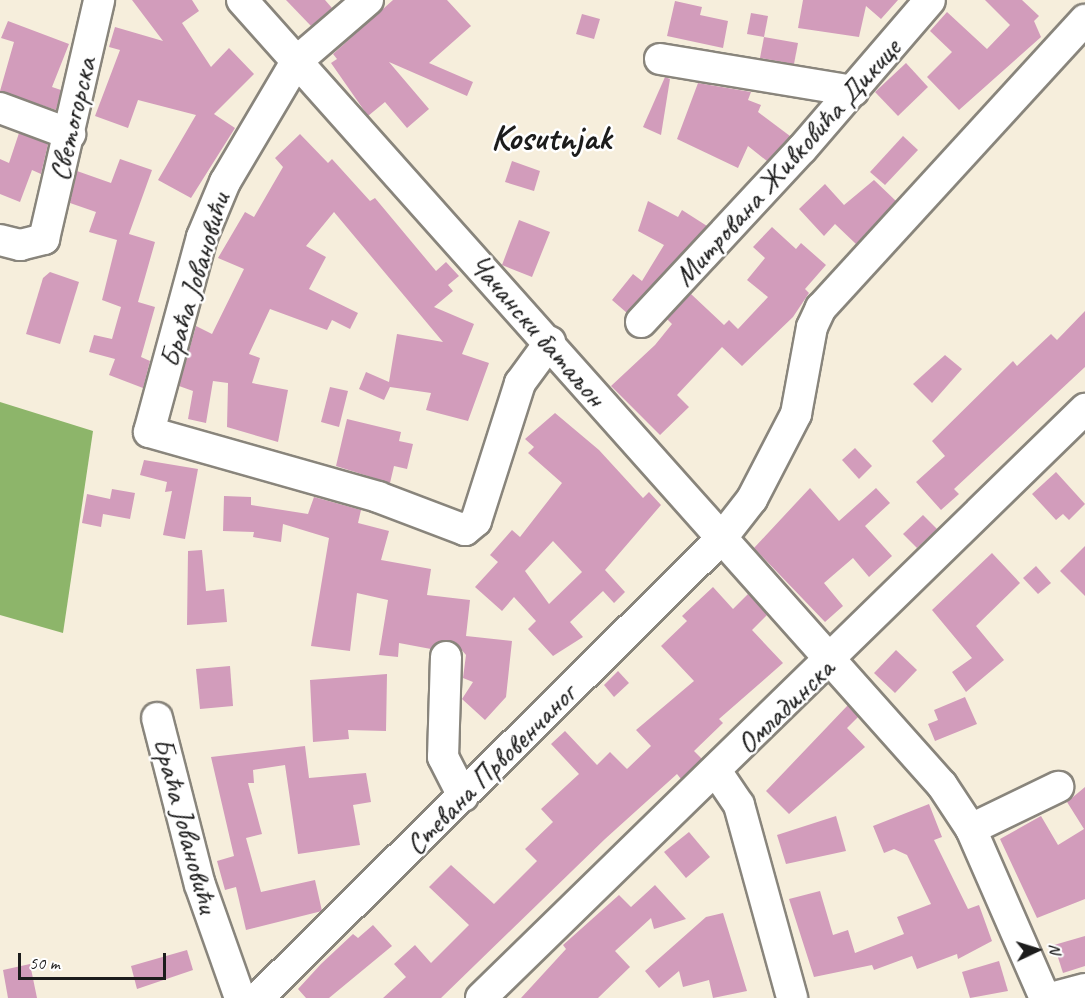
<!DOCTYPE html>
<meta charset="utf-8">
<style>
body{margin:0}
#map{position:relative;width:1085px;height:998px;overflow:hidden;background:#f6eedc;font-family:Caveat,sans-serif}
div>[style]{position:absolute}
.forest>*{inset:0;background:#8db56a}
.building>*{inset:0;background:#d29cbb}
.roads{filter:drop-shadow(2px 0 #89857c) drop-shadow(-2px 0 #89857c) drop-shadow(0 2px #89857c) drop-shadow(0 -2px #89857c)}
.minor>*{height:30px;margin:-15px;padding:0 15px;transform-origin:15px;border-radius:15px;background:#fff}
span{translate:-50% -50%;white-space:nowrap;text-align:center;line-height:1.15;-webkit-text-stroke:5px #fff;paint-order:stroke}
.street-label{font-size:30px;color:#1c1c1c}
.district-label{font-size:36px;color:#1c1c1c;font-weight:700}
.north{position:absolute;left:1007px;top:920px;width:60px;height:60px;-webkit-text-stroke:4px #fff;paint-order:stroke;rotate:86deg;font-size:16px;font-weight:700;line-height:24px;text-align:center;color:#1c1c1c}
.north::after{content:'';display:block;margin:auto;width:21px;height:27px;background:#1c1c1c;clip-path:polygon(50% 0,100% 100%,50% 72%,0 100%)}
.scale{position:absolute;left:18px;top:953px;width:148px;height:27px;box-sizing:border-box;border:3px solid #1c1c1c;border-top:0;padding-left:8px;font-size:18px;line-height:21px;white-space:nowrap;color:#1c1c1c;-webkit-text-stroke:4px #fff;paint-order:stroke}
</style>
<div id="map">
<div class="forest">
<div style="clip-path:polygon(0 402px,93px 431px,63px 633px,0 615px)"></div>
</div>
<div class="building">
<div style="clip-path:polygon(132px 0,192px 0,199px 11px,182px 23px,211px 67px,229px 48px,254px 74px,214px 114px,235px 128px,191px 198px,158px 180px,196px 115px,138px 100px,128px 128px,95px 116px,120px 50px,109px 47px,115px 27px,163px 41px)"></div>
<div style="clip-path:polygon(286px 0,325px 0,332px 8px,311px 26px)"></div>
<div style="clip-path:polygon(393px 0,447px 0,471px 26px,429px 63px,473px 82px,467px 96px,389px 62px,429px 109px,407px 128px,385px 102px,368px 116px,331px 63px,337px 59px,333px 54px)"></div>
<div style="clip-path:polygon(803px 0,898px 0,881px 19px,866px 6px,859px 37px,798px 28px)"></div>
<div style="clip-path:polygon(985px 0,1022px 0,1039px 16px,1034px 21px,1041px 37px,959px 110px,927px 77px,952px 52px,930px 31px,947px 12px,987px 49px,1010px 25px)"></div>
<div style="clip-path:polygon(675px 1px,702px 7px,700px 15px,728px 21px,723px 48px,667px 36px)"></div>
<div style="clip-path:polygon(751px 13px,768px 16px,764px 37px,747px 34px)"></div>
<div style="clip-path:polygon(582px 14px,600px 19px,594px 39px,576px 34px)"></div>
<div style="clip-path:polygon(8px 21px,69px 44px,52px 87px,61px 90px,56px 110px,0 91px,14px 42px,1px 38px)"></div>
<div style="clip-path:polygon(764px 37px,798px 43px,794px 64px,760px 58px)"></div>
<div style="clip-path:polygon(906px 63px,928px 87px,898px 116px,875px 92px)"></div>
<div style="clip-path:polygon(665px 77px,670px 79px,661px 135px,643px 127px)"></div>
<div style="clip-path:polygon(698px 83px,751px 92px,748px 100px,761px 105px,758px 112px,790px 136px,767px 161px,748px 146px,738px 168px,677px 139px)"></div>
<div style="clip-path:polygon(19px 133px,48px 144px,41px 174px,32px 170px,20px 202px,0 194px,0 159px,9px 163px)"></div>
<div style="clip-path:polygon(300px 134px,328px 163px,332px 159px,370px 201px,375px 198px,436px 271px,446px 262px,459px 276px,448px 285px,453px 291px,434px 307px,474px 324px,462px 354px,489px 363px,468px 421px,426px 410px,431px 393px,390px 387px,384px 400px,359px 389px,366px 372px,389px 382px,397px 334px,443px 342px,334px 212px,306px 246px,326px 257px,309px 289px,358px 313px,350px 329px,332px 320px,327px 330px,270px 309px,249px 354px,260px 358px,252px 383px,288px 390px,278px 442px,227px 427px,228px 383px,213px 381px,206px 423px,188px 419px,193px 391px,179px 386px,196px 326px,212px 334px,244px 269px,218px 258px,245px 212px,254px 217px,283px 167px,275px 158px)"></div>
<div style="clip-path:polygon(903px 136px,918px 150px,885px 185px,870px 172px)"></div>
<div style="clip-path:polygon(120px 159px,152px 170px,129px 234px,155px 242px,138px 302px,155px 307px,141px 357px,150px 361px,143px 388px,109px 375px,115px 359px,89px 352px,94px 335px,112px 339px,121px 307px,102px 300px,117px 240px,89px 232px,96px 212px,70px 203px,77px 171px,111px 183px)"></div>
<div style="clip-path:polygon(512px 161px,540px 171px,534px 191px,505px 182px)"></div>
<div style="clip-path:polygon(874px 180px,896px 201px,856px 244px,835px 224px,824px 236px,799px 209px,825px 184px,844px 205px)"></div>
<div style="clip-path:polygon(648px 201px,678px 217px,682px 210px,707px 226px,627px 313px,612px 300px,633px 274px,642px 281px,664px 245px,638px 231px)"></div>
<div style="clip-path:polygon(519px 220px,550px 232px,532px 277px,502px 265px)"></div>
<div style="clip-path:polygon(772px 227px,796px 249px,801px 243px,826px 265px,805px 289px,809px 293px,793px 317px,742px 366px,722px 347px,677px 395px,689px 407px,660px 435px,611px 386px,655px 345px,672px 324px,667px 319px,691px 294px,724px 325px,729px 320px,738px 329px,768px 297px,747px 280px,765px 258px,753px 247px)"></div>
<div style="clip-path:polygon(50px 272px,79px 282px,60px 344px,26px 334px,43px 278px)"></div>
<div style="clip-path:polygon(1085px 311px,1085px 367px,954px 489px,959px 494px,941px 510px,916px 482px,945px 456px,932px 441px,1013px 361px,1017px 366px,1051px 334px,1057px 340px)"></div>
<div style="clip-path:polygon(945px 355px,962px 369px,932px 403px,913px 384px)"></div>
<div style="clip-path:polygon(330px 387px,348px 391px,339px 427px,321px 422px)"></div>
<div style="clip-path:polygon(evenodd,555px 413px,599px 450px,643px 498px,649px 492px,661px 505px,605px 570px,625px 592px,614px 603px,603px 591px,570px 622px,583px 637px,553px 656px,528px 629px,536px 621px,514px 597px,502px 611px,475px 587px,498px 562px,490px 555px,512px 530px,520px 537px,562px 483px,528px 453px,534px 447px,525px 439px,555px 413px,553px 541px,582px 572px,549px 604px,525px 571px,553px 541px)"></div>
<div style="clip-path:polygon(347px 419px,401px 432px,399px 441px,413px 444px,407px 469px,394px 466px,390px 483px,336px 466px)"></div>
<div style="clip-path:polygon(855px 448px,872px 466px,859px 479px,842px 460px)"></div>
<div style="clip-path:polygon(144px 460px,198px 469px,185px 539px,163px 535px,172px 491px,165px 492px,167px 482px,140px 475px)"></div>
<div style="clip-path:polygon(1056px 472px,1085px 504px,1069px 520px,1063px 514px,1056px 520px,1032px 494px)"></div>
<div style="clip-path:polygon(810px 488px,839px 521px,876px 488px,890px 503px,865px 526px,892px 556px,869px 577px,853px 558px,824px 583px,843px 606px,825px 622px,754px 548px)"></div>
<div style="clip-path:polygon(112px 489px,135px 493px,130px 519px,103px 514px,101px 527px,82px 523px,87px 494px,110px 499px)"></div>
<div style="clip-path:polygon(224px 496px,251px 497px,251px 505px,308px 514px,314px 497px,361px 510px,358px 523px,389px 531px,381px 560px,431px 569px,427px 595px,470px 600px,466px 636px,512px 641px,506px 697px,485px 720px,462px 699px,473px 682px,463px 678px,466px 655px,455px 642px,438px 642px,431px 649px,399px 643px,398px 657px,379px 655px,388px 600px,357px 593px,350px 651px,311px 646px,329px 538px,283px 524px,281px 542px,253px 537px,254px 532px,223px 531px)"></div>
<div style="clip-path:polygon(923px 515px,937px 529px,917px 548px,903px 534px)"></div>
<div style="clip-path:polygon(1085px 546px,1085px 596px,1060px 571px)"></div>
<div style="clip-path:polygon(202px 550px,206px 591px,224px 589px,227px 622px,187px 625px,188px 551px)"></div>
<div style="clip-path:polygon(992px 553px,1020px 583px,976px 626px,1004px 660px,966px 692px,952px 672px,972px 658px,932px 610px)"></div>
<div style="clip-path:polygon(1036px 566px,1051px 583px,1038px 594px,1023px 578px)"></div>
<div style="clip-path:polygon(713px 587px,733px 609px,748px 594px,761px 608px,767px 615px,752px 630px,783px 663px,719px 719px,723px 723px,694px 751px,702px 759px,681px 779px,677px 774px,605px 839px,441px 998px,383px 998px,406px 977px,394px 964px,415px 945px,431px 963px,469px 925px,429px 887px,451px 865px,494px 904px,537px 861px,525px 849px,553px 822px,541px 809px,579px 774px,551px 744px,565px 731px,597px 765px,610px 752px,627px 769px,651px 746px,636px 730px,694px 681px,661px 646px,687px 621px,682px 616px)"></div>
<div style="clip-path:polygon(896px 650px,917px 670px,895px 693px,874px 673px)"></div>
<div style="clip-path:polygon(230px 666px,233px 706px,200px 709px,196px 669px)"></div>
<div style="clip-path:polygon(618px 671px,629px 683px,614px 697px,604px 685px)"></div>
<div style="clip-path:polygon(387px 674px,386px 731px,348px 730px,349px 739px,313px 742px,310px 680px)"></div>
<div style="clip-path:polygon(965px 697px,977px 724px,935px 741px,928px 724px,938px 720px,934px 710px)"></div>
<div style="clip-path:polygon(848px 705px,858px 717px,847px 728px,865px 747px,789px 814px,766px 791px)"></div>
<div style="clip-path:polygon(305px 746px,309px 778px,366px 773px,371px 802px,353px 805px,360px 845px,298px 854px,285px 765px,253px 770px,254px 783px,248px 783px,262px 834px,246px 838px,261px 892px,315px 880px,322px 911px,246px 930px,236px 887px,225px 890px,217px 861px,234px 856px,211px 757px)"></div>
<div style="clip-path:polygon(1085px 787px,1085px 899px,1037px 918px,1000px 839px,1041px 816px,1058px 845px,1084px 829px,1067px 802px)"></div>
<div style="clip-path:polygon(929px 804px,942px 837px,934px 840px,968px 909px,979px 905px,992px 941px,958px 959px,957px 954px,917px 969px,912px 956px,874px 970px,872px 965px,814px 977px,789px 899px,820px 891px,833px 935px,848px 930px,855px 953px,904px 934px,897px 917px,931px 904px,907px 855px,894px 849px,884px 853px,873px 826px)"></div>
<div style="clip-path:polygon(836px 816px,846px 851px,786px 864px,777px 835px)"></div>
<div style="clip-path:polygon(689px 832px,710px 857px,686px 878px,664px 852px)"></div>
<div style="clip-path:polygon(655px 885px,686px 919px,654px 929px,651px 918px,615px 951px,630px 967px,598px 998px,521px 998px,566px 949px,563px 945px,619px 895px,631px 907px)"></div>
<div style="clip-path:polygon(723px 913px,747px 991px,713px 998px,709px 980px,683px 987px,679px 971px,659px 988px,645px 971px,706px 917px)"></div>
<div style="clip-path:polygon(373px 925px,392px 946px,329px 998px,306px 998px,298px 989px,321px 964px,353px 934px,358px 938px)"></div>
<div style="clip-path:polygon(1085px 936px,1085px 966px,1063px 973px,1054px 945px)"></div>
<div style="clip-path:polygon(187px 950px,193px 970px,137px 989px,131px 966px)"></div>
<div style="clip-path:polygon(999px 961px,1008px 991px,970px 998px,962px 972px)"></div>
<div style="clip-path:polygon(30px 964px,37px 998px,8px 998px,3px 970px)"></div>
</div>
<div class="roads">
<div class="minor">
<div style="left:242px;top:0;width:1052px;rotate:48.28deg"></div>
<div style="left:942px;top:785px;width:53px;rotate:56.6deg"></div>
<div style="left:971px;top:829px;width:184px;rotate:66.4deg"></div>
<div style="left:368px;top:0;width:95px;rotate:139.3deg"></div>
<div style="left:296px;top:62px;width:139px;rotate:120.6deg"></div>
<div style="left:225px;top:182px;width:60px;rotate:112.7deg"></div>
<div style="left:202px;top:237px;width:202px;rotate:105.2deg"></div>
<div style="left:149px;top:432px;width:238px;rotate:15.8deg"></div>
<div style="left:378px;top:497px;width:93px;rotate:20.8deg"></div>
<div style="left:465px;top:530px;width:14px;rotate:-39deg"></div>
<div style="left:476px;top:521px;width:145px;rotate:-72.3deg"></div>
<div style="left:520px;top:383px;width:51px;rotate:-53.8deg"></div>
<div style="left:660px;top:59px;width:196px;rotate:9.4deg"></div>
<div style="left:0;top:108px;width:75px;rotate:20.4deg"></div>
<div style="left:0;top:240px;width:21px;rotate:14deg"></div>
<div style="left:20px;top:245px;width:25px;rotate:-14deg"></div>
<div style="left:44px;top:239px;width:245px;rotate:-77deg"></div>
<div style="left:641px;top:322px;width:236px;rotate:-47.1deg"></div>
<div style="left:802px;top:149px;width:196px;rotate:-49.3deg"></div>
<div style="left:446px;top:657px;width:100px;rotate:91.7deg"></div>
<div style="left:443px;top:757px;width:44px;rotate:62.9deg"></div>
<div style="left:157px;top:718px;width:172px;rotate:75.6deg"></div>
<div style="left:200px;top:885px;width:120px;rotate:70.5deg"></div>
<div style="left:716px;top:771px;width:41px;rotate:55.9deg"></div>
<div style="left:739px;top:805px;width:200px;rotate:74.6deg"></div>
<div style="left:971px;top:829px;width:97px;rotate:-25.8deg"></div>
<div style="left:258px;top:998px;width:651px;rotate:-44.75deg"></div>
<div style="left:720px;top:540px;width:52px;rotate:-52deg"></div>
<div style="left:752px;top:499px;width:96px;rotate:-62.6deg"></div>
<div style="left:796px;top:414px;width:88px;rotate:-79.6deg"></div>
<div style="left:812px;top:327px;width:21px;rotate:-65deg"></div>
<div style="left:821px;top:308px;width:391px;rotate:-47.5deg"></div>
<div style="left:481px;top:998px;width:844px;rotate:-44.28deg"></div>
<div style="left:1051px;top:998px;width:35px;rotate:-15deg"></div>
</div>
</div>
<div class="street-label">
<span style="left:72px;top:119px;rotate:-77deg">Светогорска</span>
<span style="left:787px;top:162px;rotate:-48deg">Митрована Живковића Дикице</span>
<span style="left:194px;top:280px;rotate:-73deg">Браћа Јовановићи</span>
<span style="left:538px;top:330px;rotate:49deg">Чачански батаљон</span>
<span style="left:785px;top:706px;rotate:-44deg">Омладинска</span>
<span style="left:490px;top:769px;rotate:-45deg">Стевана Првовенчаног</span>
<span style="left:186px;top:825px;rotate:75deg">Браћа Јовановићи</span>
</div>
<div class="district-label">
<span style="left:551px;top:138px">Kosutnjak</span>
</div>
<div class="north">N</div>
<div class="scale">50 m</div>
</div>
